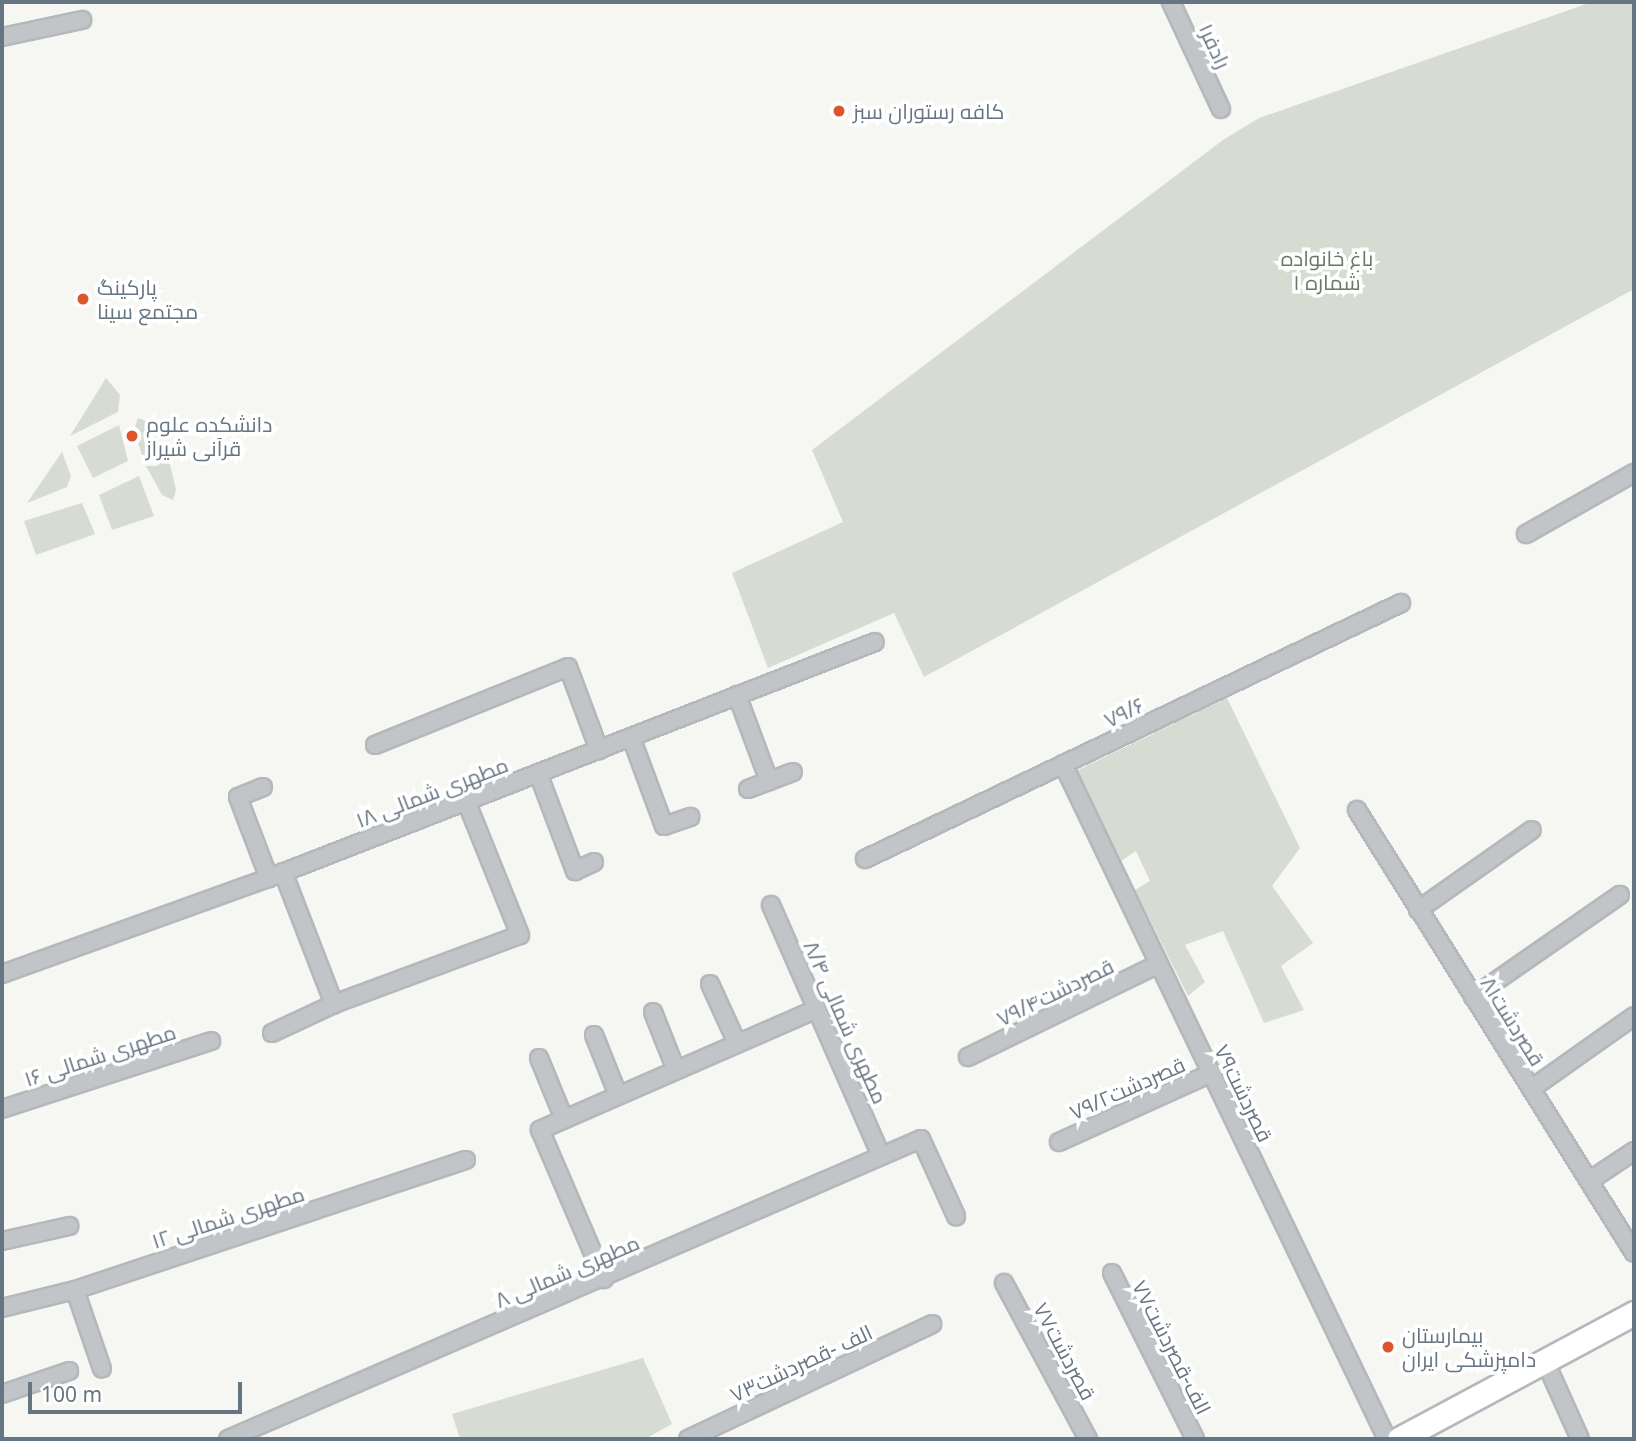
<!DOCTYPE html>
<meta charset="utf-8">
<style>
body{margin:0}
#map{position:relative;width:1636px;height:1441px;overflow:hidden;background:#f6f6f2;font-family:"Noto Sans",Cairo,sans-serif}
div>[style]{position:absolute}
.green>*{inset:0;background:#d7dcd3}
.roads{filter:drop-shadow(2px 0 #b4b8bc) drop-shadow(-2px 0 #b4b8bc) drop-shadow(0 2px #b4b8bc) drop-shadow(0 -2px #b4b8bc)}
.minor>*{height:16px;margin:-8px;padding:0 8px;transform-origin:8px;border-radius:8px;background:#c1c5c8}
.secondary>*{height:23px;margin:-11.5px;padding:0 11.5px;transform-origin:11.5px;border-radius:11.5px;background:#fff}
.dots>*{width:19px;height:19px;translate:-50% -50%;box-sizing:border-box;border:4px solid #fff;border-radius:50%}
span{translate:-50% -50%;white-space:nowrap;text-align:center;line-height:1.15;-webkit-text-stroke:7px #fff;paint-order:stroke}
.street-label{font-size:21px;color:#667582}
.poi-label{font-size:21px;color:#667582}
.left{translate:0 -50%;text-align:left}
.park-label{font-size:21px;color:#687a64}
.frame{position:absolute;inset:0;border:4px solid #667582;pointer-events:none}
.scale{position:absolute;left:28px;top:1382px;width:214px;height:32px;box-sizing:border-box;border:4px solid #667582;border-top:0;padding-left:9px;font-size:21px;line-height:24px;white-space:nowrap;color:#667582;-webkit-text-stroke:5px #fff;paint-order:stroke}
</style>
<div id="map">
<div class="green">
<div style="clip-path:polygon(1592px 2px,1634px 2px,1634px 289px,924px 677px,894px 613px,768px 668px,732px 573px,843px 522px,812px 450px,1223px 140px,1259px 118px)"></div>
<div style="clip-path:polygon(106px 378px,120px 395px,118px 412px,70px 436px)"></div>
<div style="clip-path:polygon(138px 418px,146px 421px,166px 452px,161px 455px,153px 452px,144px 461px,134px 430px)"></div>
<div style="clip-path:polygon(119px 425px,128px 461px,93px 478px,77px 446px)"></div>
<div style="clip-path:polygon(62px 452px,71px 476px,67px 487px,27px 503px)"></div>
<div style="clip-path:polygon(168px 456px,176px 490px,173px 500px,162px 495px,146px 466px,157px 466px)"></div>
<div style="clip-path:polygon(139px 476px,154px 516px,112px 530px,99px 495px)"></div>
<div style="clip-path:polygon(82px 503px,95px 534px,36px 555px,24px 521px)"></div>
<div style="clip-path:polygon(1227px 698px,1300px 848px,1272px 886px,1313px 943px,1281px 966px,1304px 1010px,1264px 1023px,1223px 931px,1185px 945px,1205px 982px,1188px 996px,1135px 890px,1150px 881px,1136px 851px,1121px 861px,1076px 771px)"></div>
<div style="clip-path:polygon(643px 1358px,672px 1424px,645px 1439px,460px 1439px,452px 1414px)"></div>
</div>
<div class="roads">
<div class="minor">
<div style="left:1171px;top:2px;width:118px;rotate:65deg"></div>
<div style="left:2px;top:37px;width:82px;rotate:-12deg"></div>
<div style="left:1526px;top:534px;width:124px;rotate:-29.5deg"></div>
<div style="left:737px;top:695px;width:92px;rotate:69.6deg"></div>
<div style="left:631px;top:737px;width:95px;rotate:69.7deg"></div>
<div style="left:664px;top:826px;width:28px;rotate:-19deg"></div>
<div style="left:375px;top:745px;width:208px;rotate:-22deg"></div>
<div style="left:568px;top:667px;width:89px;rotate:69.5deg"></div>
<div style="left:1063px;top:764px;width:749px;rotate:64.36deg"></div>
<div style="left:538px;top:773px;width:105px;rotate:69.3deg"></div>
<div style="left:575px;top:871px;width:21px;rotate:-25deg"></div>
<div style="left:263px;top:787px;width:27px;rotate:158deg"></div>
<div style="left:238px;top:797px;width:87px;rotate:69.1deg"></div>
<div style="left:748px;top:789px;width:48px;rotate:-20.7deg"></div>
<div style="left:1357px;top:810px;width:522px;rotate:57.98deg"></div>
<div style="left:865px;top:859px;width:594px;rotate:-25.53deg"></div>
<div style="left:283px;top:872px;width:142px;rotate:68.9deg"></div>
<div style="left:771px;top:905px;width:274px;rotate:66.3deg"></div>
<div style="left:1418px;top:910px;width:139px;rotate:-35.1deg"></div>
<div style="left:2px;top:974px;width:284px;rotate:-19.8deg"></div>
<div style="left:269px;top:878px;width:650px;rotate:-21.28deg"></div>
<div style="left:710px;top:984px;width:65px;rotate:65.4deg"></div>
<div style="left:1473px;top:997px;width:179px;rotate:-34.8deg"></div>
<div style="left:653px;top:1012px;width:62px;rotate:68.4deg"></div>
<div style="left:272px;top:1033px;width:68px;rotate:-25.1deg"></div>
<div style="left:334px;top:1004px;width:198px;rotate:-20.4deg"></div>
<div style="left:520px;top:935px;width:144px;rotate:-111.9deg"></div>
<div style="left:594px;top:1035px;width:65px;rotate:68.2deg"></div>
<div style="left:968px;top:1057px;width:212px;rotate:-26deg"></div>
<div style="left:539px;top:1058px;width:66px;rotate:67.7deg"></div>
<div style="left:1531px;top:1089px;width:126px;rotate:-35.3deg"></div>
<div style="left:2px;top:1109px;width:220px;rotate:-18deg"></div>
<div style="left:1059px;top:1142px;width:168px;rotate:-24.3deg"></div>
<div style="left:1589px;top:1181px;width:54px;rotate:-33.7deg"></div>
<div style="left:2px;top:1241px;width:69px;rotate:-12.6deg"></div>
<div style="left:1112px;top:1273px;width:186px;rotate:63.4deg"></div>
<div style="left:604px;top:1279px;width:162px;rotate:-113.2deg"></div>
<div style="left:540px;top:1130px;width:302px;rotate:-23.6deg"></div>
<div style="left:1004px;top:1283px;width:177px;rotate:61.7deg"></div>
<div style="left:75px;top:1290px;width:83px;rotate:71.1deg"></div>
<div style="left:2px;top:1308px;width:75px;rotate:-13.9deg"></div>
<div style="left:75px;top:1290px;width:412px;rotate:-18.4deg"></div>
<div style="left:1545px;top:1361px;width:85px;rotate:65.8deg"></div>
<div style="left:2px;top:1394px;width:71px;rotate:-18.9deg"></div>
<div style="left:228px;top:1439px;width:755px;rotate:-23.41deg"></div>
<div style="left:921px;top:1139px;width:85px;rotate:65.6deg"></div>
<div style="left:688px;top:1439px;width:270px;rotate:-25.2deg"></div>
</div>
<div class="secondary">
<div style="left:1399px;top:1439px;width:267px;rotate:-28.2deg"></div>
</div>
</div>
<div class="dots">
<div style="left:839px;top:111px;background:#dc552b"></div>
<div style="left:83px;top:299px;background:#dc552b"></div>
<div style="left:132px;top:436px;background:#dc552b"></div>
<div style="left:1388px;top:1347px;background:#dc552b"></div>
</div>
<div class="street-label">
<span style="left:1215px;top:46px;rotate:65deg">رادفر۱</span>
<span style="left:1124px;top:712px;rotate:-26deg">۷۹/۶</span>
<span style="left:432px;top:792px;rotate:-21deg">۱۸ مطهری شمالی</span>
<span style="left:1055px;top:992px;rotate:-26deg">قصردشت۷۹/۴</span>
<span style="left:1513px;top:1021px;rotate:58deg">قصردشت۸۱</span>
<span style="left:846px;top:1022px;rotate:66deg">۸/۴ مطهری شمالی</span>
<span style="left:100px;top:1055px;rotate:-18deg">۱۶ مطهری شمالی</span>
<span style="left:1127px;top:1088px;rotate:-24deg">قصردشت۷۹/۲</span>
<span style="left:1244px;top:1093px;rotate:64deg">قصردشت۷۹</span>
<span style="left:228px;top:1217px;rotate:-18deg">۱۲ مطهری شمالی</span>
<span style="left:567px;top:1271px;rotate:-23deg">۸ مطهری شمالی</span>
<span style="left:1172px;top:1347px;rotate:63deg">۷۷الف-قصردشت</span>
<span style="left:1065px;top:1351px;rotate:62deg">قصردشت۷۷</span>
<span style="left:801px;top:1363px;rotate:-25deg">الف -قصردشت۷۳</span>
</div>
<div class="poi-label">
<span class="left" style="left:853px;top:111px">کافه رستوران سبز</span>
<span class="left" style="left:97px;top:299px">پارکینگ<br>مجتمع سینا</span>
<span class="left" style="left:146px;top:436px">دانشکده علوم<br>قرآنی شیراز</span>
<span class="left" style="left:1402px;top:1347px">بیمارستان<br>دامپزشکی ایران</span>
</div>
<div class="park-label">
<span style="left:1327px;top:270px">باغ خانواده<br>شماره ۱</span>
</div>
<div class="frame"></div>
<div class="scale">100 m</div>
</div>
